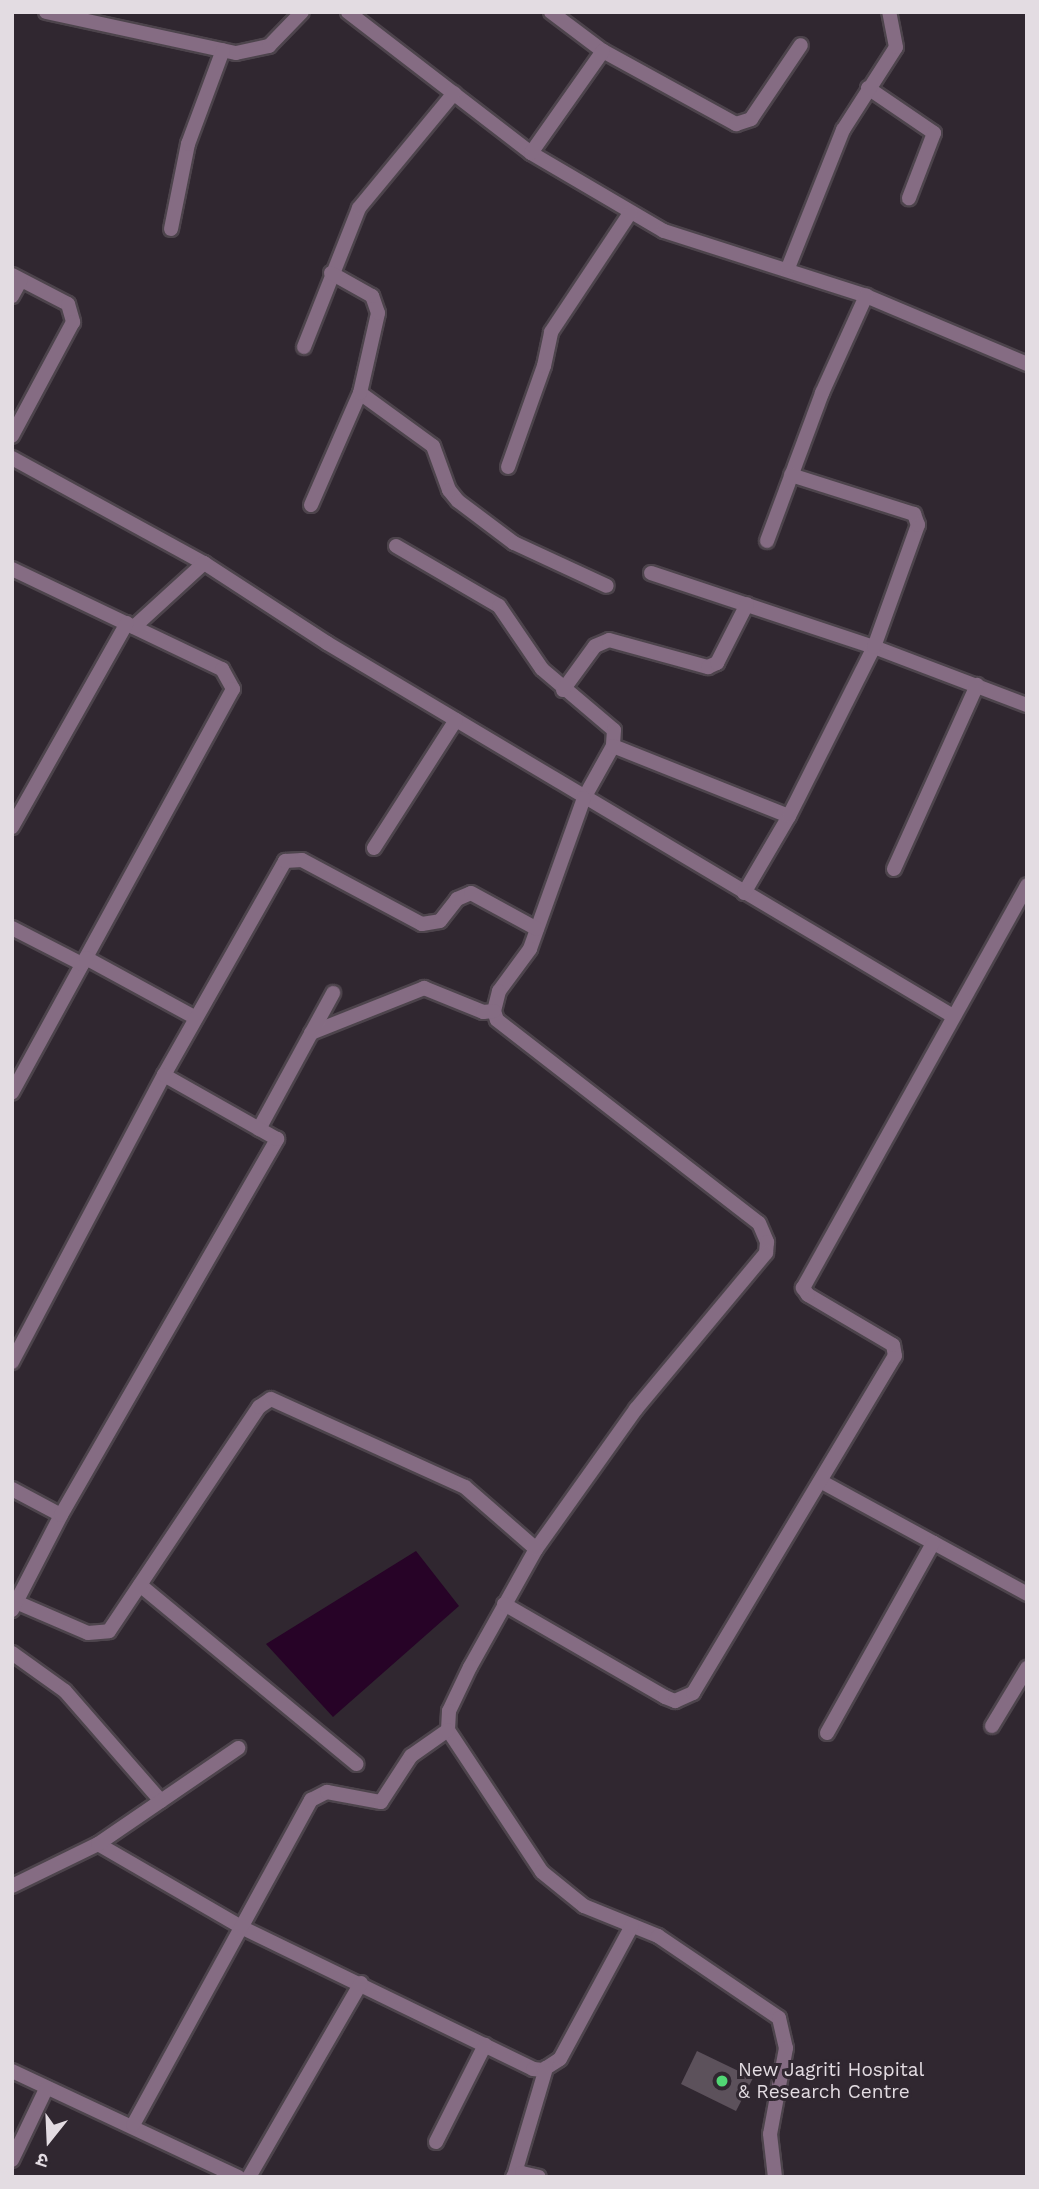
<!DOCTYPE html>
<meta charset="utf-8">
<style>
body{margin:0}
#map{position:relative;width:1039px;height:2189px;overflow:hidden;background:#302730;font-family:"Work Sans","Noto Sans Devanagari",sans-serif}
div>[style]{position:absolute}
.water>*{inset:0;background:#270327}
.building>*{inset:0;background:#5c515b}
.roads{filter:drop-shadow(2px 0 #4d444c) drop-shadow(-2px 0 #4d444c) drop-shadow(0 2px #4d444c) drop-shadow(0 -2px #4d444c)}
.street>*{height:14px;margin:-7px;padding:0 7px;transform-origin:7px;border-radius:7px;background:#856c83}
.dots>*{width:19px;height:19px;translate:-50% -50%;box-sizing:border-box;border:4px solid #302730;border-radius:50%}
span{translate:-50% -50%;white-space:nowrap;text-align:center;line-height:1.15;-webkit-text-stroke:6px #302730;paint-order:stroke}
.poi-label{font-size:19px;color:#e3dce2}
.left{translate:0 -50%;text-align:left}
.frame{position:absolute;inset:0;border:14px solid #e3dce2;pointer-events:none}
.north{position:absolute;left:14px;top:2105px;width:70px;height:70px;-webkit-text-stroke:5px #302730;paint-order:stroke;rotate:198deg;font-size:19px;font-weight:700;line-height:28px;text-align:center;color:#e3dce2}
.north::after{content:'';display:block;margin:auto;width:24px;height:32px;background:#e3dce2;clip-path:polygon(50% 0,100% 100%,50% 72%,0 100%)}
</style>
<div id="map">
<div class="water">
<div style="clip-path:polygon(416px 1551px,459px 1606px,333px 1717px,266px 1644px)"></div>
</div>
<div class="building">
<div style="clip-path:polygon(697px 2051px,753px 2078px,736px 2111px,681px 2084px)"></div>
</div>
<div class="roads">
<div class="street">
<div style="left:46px;top:12px;width:194px;rotate:12.2deg"></div>
<div style="left:236px;top:53px;width:34px;rotate:-12deg"></div>
<div style="left:269px;top:46px;width:47px;rotate:-45.9deg"></div>
<div style="left:348px;top:12px;width:231px;rotate:37.6deg"></div>
<div style="left:531px;top:153px;width:154px;rotate:30.4deg"></div>
<div style="left:664px;top:231px;width:212px;rotate:17.8deg"></div>
<div style="left:866px;top:296px;width:175px;rotate:22.9deg"></div>
<div style="left:551px;top:12px;width:65px;rotate:36.9deg"></div>
<div style="left:603px;top:51px;width:152px;rotate:28.8deg"></div>
<div style="left:736px;top:124px;width:16px;rotate:-18deg"></div>
<div style="left:751px;top:119px;width:89px;rotate:-56deg"></div>
<div style="left:868px;top:88px;width:80px;rotate:34.3deg"></div>
<div style="left:934px;top:133px;width:70px;rotate:111deg"></div>
<div style="left:531px;top:153px;width:125px;rotate:-54.8deg"></div>
<div style="left:171px;top:229px;width:87px;rotate:-78.7deg"></div>
<div style="left:188px;top:144px;width:100px;rotate:-69.6deg"></div>
<div style="left:788px;top:268px;width:149px;rotate:-68.3deg"></div>
<div style="left:843px;top:130px;width:98px;rotate:-57.4deg"></div>
<div style="left:896px;top:47px;width:36px;rotate:-101deg"></div>
<div style="left:12px;top:275px;width:63px;rotate:27.4deg"></div>
<div style="left:68px;top:304px;width:19px;rotate:74deg"></div>
<div style="left:73px;top:322px;width:129px;rotate:118.2deg"></div>
<div style="left:12px;top:296px;width:18px;rotate:-61deg"></div>
<div style="left:304px;top:347px;width:149px;rotate:-68.4deg"></div>
<div style="left:359px;top:208px;width:149px;rotate:-50.4deg"></div>
<div style="left:360px;top:393px;width:90px;rotate:36deg"></div>
<div style="left:433px;top:446px;width:47px;rotate:70deg"></div>
<div style="left:449px;top:490px;width:14px;rotate:51deg"></div>
<div style="left:458px;top:501px;width:70px;rotate:36.9deg"></div>
<div style="left:514px;top:543px;width:102px;rotate:24.8deg"></div>
<div style="left:12px;top:458px;width:219px;rotate:28.7deg"></div>
<div style="left:204px;top:563px;width:147px;rotate:33deg"></div>
<div style="left:327px;top:643px;width:729px;rotate:30.79deg"></div>
<div style="left:508px;top:467px;width:107px;rotate:-70.4deg"></div>
<div style="left:544px;top:366px;width:35px;rotate:-78deg"></div>
<div style="left:551px;top:332px;width:143px;rotate:-56.4deg"></div>
<div style="left:311px;top:505px;width:122px;rotate:-66.4deg"></div>
<div style="left:360px;top:393px;width:82px;rotate:-77.3deg"></div>
<div style="left:378px;top:313px;width:18px;rotate:-109deg"></div>
<div style="left:372px;top:296px;width:47px;rotate:-150.7deg"></div>
<div style="left:767px;top:541px;width:158px;rotate:-69.6deg"></div>
<div style="left:822px;top:393px;width:107px;rotate:-65.6deg"></div>
<div style="left:396px;top:546px;width:119px;rotate:30.2deg"></div>
<div style="left:499px;top:606px;width:76px;rotate:55.7deg"></div>
<div style="left:542px;top:669px;width:94px;rotate:40.3deg"></div>
<div style="left:614px;top:730px;width:16px;rotate:94deg"></div>
<div style="left:613px;top:746px;width:60px;rotate:119.1deg"></div>
<div style="left:584px;top:798px;width:160px;rotate:109.7deg"></div>
<div style="left:530px;top:949px;width:52px;rotate:126.4deg"></div>
<div style="left:499px;top:991px;width:21px;rotate:104deg"></div>
<div style="left:494px;top:1011px;width:9px;rotate:72deg"></div>
<div style="left:497px;top:1020px;width:331px;rotate:37.8deg"></div>
<div style="left:759px;top:1223px;width:21px;rotate:67deg"></div>
<div style="left:767px;top:1242px;width:11px;rotate:95deg"></div>
<div style="left:766px;top:1253px;width:203px;rotate:129.8deg"></div>
<div style="left:636px;top:1409px;width:172px;rotate:125.5deg"></div>
<div style="left:536px;top:1549px;width:135px;rotate:119.2deg"></div>
<div style="left:470px;top:1667px;width:49px;rotate:115.5deg"></div>
<div style="left:449px;top:1711px;width:19px;rotate:93deg"></div>
<div style="left:448px;top:1730px;width:170px;rotate:56.5deg"></div>
<div style="left:542px;top:1872px;width:54px;rotate:39deg"></div>
<div style="left:584px;top:1906px;width:80px;rotate:22.1deg"></div>
<div style="left:658px;top:1936px;width:146px;rotate:34.1deg"></div>
<div style="left:779px;top:2018px;width:31px;rotate:77deg"></div>
<div style="left:786px;top:2048px;width:87px;rotate:100.5deg"></div>
<div style="left:770px;top:2134px;width:43px;rotate:83.4deg"></div>
<div style="left:12px;top:569px;width:233px;rotate:25.5deg"></div>
<div style="left:222px;top:669px;width:23px;rotate:61deg"></div>
<div style="left:233px;top:689px;width:460px;rotate:118.7deg"></div>
<div style="left:651px;top:573px;width:235px;rotate:18.4deg"></div>
<div style="left:874px;top:647px;width:164px;rotate:20.8deg"></div>
<div style="left:134px;top:627px;width:95px;rotate:-42.4deg"></div>
<div style="left:563px;top:690px;width:54px;rotate:-54deg"></div>
<div style="left:595px;top:646px;width:15px;rotate:-23deg"></div>
<div style="left:609px;top:640px;width:103px;rotate:15.3deg"></div>
<div style="left:708px;top:667px;width:10px;rotate:-24deg"></div>
<div style="left:717px;top:663px;width:66px;rotate:-63deg"></div>
<div style="left:613px;top:746px;width:189px;rotate:21.7deg"></div>
<div style="left:12px;top:827px;width:234px;rotate:-60.6deg"></div>
<div style="left:374px;top:848px;width:152px;rotate:-57.4deg"></div>
<div style="left:894px;top:869px;width:202px;rotate:-65.7deg"></div>
<div style="left:744px;top:893px;width:89px;rotate:-59.7deg"></div>
<div style="left:789px;top:816px;width:189px;rotate:-63.3deg"></div>
<div style="left:874px;top:647px;width:130px;rotate:-70.2deg"></div>
<div style="left:918px;top:525px;width:12px;rotate:-110deg"></div>
<div style="left:914px;top:514px;width:129px;rotate:-162.4deg"></div>
<div style="left:12px;top:928px;width:79px;rotate:27.2deg"></div>
<div style="left:86px;top:958px;width:125px;rotate:28.6deg"></div>
<div style="left:311px;top:1033px;width:122px;rotate:-21.7deg"></div>
<div style="left:424px;top:988px;width:64px;rotate:22.1deg"></div>
<div style="left:483px;top:1012px;width:11px;rotate:-5deg"></div>
<div style="left:259px;top:1129px;width:155px;rotate:-61.4deg"></div>
<div style="left:12px;top:1362px;width:325px;rotate:-62.1deg"></div>
<div style="left:164px;top:1075px;width:246px;rotate:-60.5deg"></div>
<div style="left:285px;top:861px;width:17px;rotate:-3deg"></div>
<div style="left:302px;top:860px;width:136px;rotate:28.1deg"></div>
<div style="left:422px;top:924px;width:18px;rotate:-9deg"></div>
<div style="left:440px;top:921px;width:28px;rotate:-52deg"></div>
<div style="left:457px;top:899px;width:15px;rotate:-23deg"></div>
<div style="left:471px;top:893px;width:75px;rotate:28.6deg"></div>
<div style="left:822px;top:1482px;width:234px;rotate:28.6deg"></div>
<div style="left:12px;top:1489px;width:55px;rotate:28deg"></div>
<div style="left:140px;top:1585px;width:281px;rotate:39.6deg"></div>
<div style="left:16px;top:1602px;width:78px;rotate:23.3deg"></div>
<div style="left:88px;top:1633px;width:21px;rotate:-5deg"></div>
<div style="left:109px;top:1631px;width:270px;rotate:-56.2deg"></div>
<div style="left:259px;top:1407px;width:14px;rotate:-34deg"></div>
<div style="left:271px;top:1399px;width:213px;rotate:24.4deg"></div>
<div style="left:465px;top:1487px;width:94px;rotate:41.1deg"></div>
<div style="left:504px;top:1604px;width:186px;rotate:30deg"></div>
<div style="left:665px;top:1697px;width:11px;rotate:22deg"></div>
<div style="left:675px;top:1701px;width:20px;rotate:-24deg"></div>
<div style="left:693px;top:1693px;width:393px;rotate:-59.1deg"></div>
<div style="left:895px;top:1356px;width:11px;rotate:-100deg"></div>
<div style="left:893px;top:1345px;width:99px;rotate:-149.5deg"></div>
<div style="left:808px;top:1295px;width:9px;rotate:-126deg"></div>
<div style="left:803px;top:1288px;width:461px;rotate:-60.9deg"></div>
<div style="left:12px;top:1610px;width:107px;rotate:-62.7deg"></div>
<div style="left:61px;top:1515px;width:434px;rotate:-60.1deg"></div>
<div style="left:277px;top:1139px;width:130px;rotate:-150.5deg"></div>
<div style="left:12px;top:1653px;width:65px;rotate:35.6deg"></div>
<div style="left:65px;top:1691px;width:146px;rotate:48.9deg"></div>
<div style="left:992px;top:1726px;width:68px;rotate:-58.9deg"></div>
<div style="left:827px;top:1733px;width:218px;rotate:-60.8deg"></div>
<div style="left:98px;top:1844px;width:168px;rotate:30.1deg"></div>
<div style="left:243px;top:1928px;width:322px;rotate:25.9deg"></div>
<div style="left:533px;top:2069px;width:10px;rotate:6deg"></div>
<div style="left:543px;top:2070px;width:20px;rotate:-33deg"></div>
<div style="left:560px;top:2059px;width:151px;rotate:-61.6deg"></div>
<div style="left:12px;top:1886px;width:96px;rotate:-26deg"></div>
<div style="left:98px;top:1844px;width:170px;rotate:-34.4deg"></div>
<div style="left:12px;top:2071px;width:250px;rotate:25.1deg"></div>
<div style="left:133px;top:2125px;width:371px;rotate:-61.3deg"></div>
<div style="left:311px;top:1800px;width:18px;rotate:-27deg"></div>
<div style="left:327px;top:1792px;width:55px;rotate:10.5deg"></div>
<div style="left:381px;top:1802px;width:55px;rotate:-56.9deg"></div>
<div style="left:411px;top:1756px;width:45px;rotate:-35.1deg"></div>
<div style="left:436px;top:2142px;width:109px;rotate:-63.2deg"></div>
<div style="left:12px;top:2160px;width:79px;rotate:-64.4deg"></div>
<div style="left:514px;top:2176px;width:113px;rotate:-73.5deg"></div>
<div style="left:249px;top:2177px;width:224px;rotate:-60deg"></div>
<div style="left:513px;top:2177px;width:10px;rotate:-24deg"></div>
<div style="left:522px;top:2173px;width:17px;rotate:13deg"></div>
</div>
</div>
<div class="dots">
<div style="left:722px;top:2081px;background:#51d674"></div>
</div>
<div class="poi-label">
<span class="left" style="left:738px;top:2081px">New Jagriti Hospital<br>&amp; Research Centre</span>
</div>
<div class="frame"></div>
<div class="north">उ</div>
</div>
